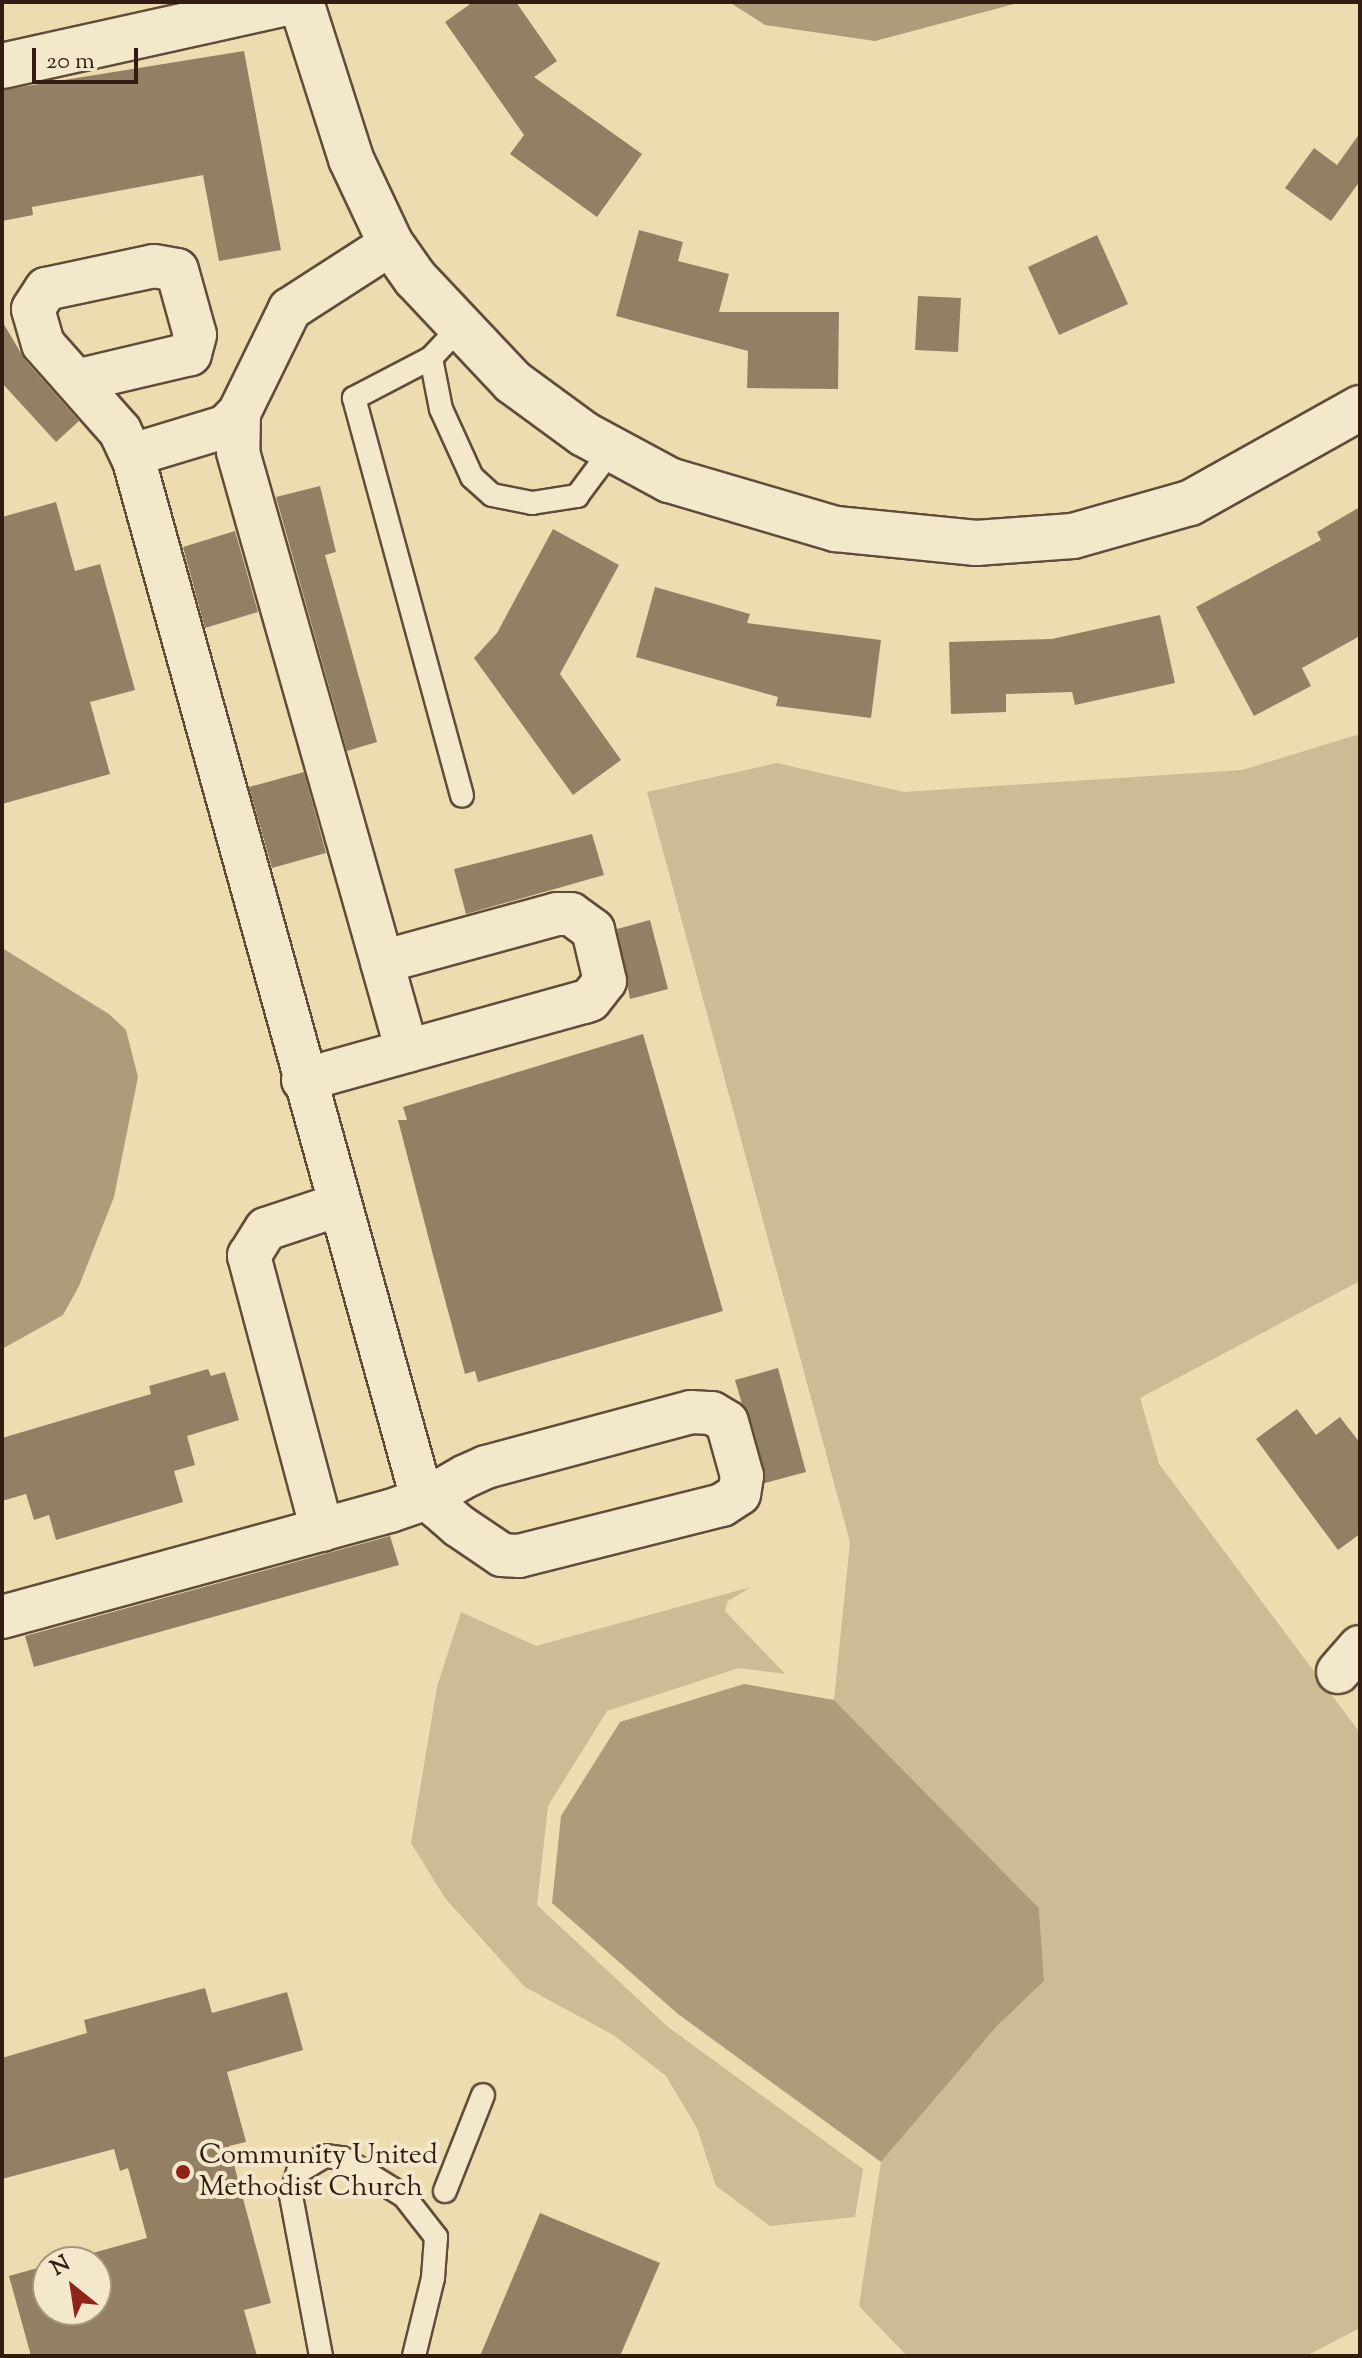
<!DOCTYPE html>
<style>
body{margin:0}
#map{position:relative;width:1362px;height:2358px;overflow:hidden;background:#ecdcaf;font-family:"Sorts Mill Goudy",serif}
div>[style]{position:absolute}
.green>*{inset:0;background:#ccbb94}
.water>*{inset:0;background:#ad9b7a}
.building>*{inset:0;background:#938064}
.roads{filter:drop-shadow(2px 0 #604c39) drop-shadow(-2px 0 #604c39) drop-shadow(0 2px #604c39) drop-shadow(0 -2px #604c39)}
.service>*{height:22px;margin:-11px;padding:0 11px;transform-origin:11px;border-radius:11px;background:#f3e8cb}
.minor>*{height:42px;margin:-21px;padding:0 21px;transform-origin:21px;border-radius:21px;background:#f3e8cb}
.tertiary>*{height:44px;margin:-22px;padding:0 22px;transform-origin:22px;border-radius:22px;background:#f3e8cb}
.dots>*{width:22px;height:22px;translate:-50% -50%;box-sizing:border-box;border:4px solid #f3e8cb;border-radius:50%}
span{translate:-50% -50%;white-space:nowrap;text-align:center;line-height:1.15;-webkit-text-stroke:8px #f3e8cb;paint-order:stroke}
.poi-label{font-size:28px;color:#321c12}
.left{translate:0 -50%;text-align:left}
.frame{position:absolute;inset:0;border:4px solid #321c12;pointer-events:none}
.north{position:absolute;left:32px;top:2246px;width:80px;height:80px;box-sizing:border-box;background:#f3e8cb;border:2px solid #a69681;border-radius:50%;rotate:330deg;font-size:22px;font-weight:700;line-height:32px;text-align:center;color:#321c12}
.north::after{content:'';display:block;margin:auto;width:28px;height:36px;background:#8f2418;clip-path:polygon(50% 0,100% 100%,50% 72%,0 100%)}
.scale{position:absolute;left:32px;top:48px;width:106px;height:36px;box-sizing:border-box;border:4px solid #321c12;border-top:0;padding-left:10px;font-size:24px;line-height:28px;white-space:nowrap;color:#321c12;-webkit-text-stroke:6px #f3e8cb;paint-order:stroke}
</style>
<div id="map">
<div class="green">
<div style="clip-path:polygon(1360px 734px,1360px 1281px,1140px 1398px,1159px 1464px,1360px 1733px,1360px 2328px,1306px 2356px,907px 2356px,859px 2306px,881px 2162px,997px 2026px,1044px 1981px,1039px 1908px,834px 1700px,850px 1542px,647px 792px,777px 763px,904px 792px,1242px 770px)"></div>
<div style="clip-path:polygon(751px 1587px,728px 1601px,725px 1611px,785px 1674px,739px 1668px,607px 1711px,548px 1806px,537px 1905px,668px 2027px,863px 2169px,855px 2217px,770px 2226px,716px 2186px,697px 2128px,666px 2076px,615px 2036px,525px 1987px,445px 1898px,411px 1843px,437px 1687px,461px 1612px,536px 1646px)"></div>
</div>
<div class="water">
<div style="clip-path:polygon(729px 2px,1022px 2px,875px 41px,765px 25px)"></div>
<div style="clip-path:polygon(2px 948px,109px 1014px,126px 1030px,138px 1077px,114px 1197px,79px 1286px,63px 1315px,2px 1349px)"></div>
<div style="clip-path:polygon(744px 1684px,834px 1700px,1039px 1908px,1044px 1981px,997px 2026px,881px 2162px,678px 2014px,552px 1903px,561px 1816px,620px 1722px)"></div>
</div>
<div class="building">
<div style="clip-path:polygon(473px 2px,516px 2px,557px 61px,534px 77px,642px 154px,597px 217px,510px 154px,524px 135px,445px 22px)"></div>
<div style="clip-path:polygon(244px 51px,281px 250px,219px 261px,203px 175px,32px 207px,33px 215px,2px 221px,2px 90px)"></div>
<div style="clip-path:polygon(1360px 133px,1360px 181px,1331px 221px,1285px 188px,1314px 148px,1337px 165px)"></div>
<div style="clip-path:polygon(639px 230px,683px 242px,678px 261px,729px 274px,719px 312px,839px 312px,838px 389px,747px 388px,748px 351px,616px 316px)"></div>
<div style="clip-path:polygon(1097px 235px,1128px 304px,1059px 335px,1028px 267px)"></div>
<div style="clip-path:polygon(918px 296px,961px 298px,958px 352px,915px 350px)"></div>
<div style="clip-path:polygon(2px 321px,25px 360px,79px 421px,56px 442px,2px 383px)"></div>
<div style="clip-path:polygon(320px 486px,336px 552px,325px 555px,377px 742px,347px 751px,276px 497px)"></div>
<div style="clip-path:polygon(56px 502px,75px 571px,100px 564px,135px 690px,90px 702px,110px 774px,2px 804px,2px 517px)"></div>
<div style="clip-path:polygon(1360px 507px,1360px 636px,1302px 668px,1311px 686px,1254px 716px,1196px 607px,1321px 540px,1317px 532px)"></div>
<div style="clip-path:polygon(553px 529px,619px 565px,560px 674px,621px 760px,573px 795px,474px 658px,497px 633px)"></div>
<div style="clip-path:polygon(235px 531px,258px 612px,205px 628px,183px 547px)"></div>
<div style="clip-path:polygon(655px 587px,750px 614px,747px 623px,881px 640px,871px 718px,776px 706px,778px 697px,636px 657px)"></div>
<div style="clip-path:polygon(1160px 615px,1175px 683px,1075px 705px,1072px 692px,1006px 694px,1006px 712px,951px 714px,949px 642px,1052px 639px)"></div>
<div style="clip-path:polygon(304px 772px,326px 853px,272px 868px,249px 787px)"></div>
<div style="clip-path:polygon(592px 834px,604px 875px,466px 914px,454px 869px)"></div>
<div style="clip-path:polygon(650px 920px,668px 989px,630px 999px,617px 929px)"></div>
<div style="clip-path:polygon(643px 1034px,723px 1311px,478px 1382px,475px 1371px,465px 1374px,434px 1259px,398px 1120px,407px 1120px,403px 1107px)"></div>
<div style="clip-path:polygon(778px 1368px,806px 1472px,765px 1483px,735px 1380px)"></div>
<div style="clip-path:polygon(208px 1369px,211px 1376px,225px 1372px,239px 1420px,187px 1436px,195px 1465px,174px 1471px,183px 1502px,56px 1540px,49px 1515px,34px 1520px,26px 1494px,2px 1501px,2px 1438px,151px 1394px,149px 1386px)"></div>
<div style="clip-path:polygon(1297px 1409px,1316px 1435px,1340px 1417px,1360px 1443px,1360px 1534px,1338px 1550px,1256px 1439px)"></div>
<div style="clip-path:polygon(390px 1536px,399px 1565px,34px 1667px,25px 1636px)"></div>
<div style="clip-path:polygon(205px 1988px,212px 2013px,287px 1992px,303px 2050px,227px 2072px,246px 2142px,229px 2146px,271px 2303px,244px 2310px,257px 2356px,31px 2356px,9px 2276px,48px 2265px,48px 2310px,96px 2310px,96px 2262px,60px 2262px,147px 2238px,128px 2168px,120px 2171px,114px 2149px,2px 2179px,2px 2058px,87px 2033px,84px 2020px)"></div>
<div style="clip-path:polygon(540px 2213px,660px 2263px,620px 2356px,480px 2356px)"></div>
</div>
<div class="roads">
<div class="service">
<div style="left:461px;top:326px;width:44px;rotate:133.2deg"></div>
<div style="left:431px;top:358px;width:87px;rotate:152.5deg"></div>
<div style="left:354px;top:398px;width:412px;rotate:74.8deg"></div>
<div style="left:431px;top:358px;width:52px;rotate:78.9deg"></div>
<div style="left:441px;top:409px;width:75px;rotate:65.5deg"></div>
<div style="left:472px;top:477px;width:27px;rotate:42deg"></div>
<div style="left:492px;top:495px;width:41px;rotate:11.3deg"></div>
<div style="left:532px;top:503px;width:46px;rotate:-8.8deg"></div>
<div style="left:577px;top:496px;width:59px;rotate:-53.3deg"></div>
<div style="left:445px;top:2191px;width:103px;rotate:-68.4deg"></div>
<div style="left:321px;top:2356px;width:164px;rotate:-100.6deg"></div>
<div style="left:291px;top:2195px;width:24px;rotate:-73deg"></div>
<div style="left:298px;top:2172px;width:31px;rotate:-31deg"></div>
<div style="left:325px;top:2156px;width:17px;rotate:7deg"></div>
<div style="left:342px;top:2158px;width:73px;rotate:31.5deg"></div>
<div style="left:404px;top:2196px;width:52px;rotate:52deg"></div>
<div style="left:436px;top:2237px;width:41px;rotate:94.2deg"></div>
<div style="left:433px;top:2278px;width:80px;rotate:103.7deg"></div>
</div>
<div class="minor">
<div style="left:239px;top:413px;width:39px;rotate:91deg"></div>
<div style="left:238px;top:452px;width:530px;rotate:74.23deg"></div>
<div style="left:132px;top:455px;width:97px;rotate:-16.8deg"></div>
<div style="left:225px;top:427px;width:20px;rotate:-45deg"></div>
<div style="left:239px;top:413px;width:116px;rotate:-63.9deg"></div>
<div style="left:290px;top:309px;width:120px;rotate:-32.8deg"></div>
<div style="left:303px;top:1080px;width:108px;rotate:-15.6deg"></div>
<div style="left:407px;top:1051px;width:184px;rotate:-15.5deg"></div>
<div style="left:584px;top:1002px;width:6px;rotate:-18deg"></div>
<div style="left:590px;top:1000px;width:24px;rotate:-52deg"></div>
<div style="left:605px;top:981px;width:52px;rotate:-103.2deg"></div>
<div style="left:593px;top:930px;width:27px;rotate:-144deg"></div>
<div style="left:571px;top:914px;width:14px;rotate:180deg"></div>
<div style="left:557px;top:914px;width:181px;rotate:164.7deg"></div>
<div style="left:382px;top:962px;width:92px;rotate:74.3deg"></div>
<div style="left:322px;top:1530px;width:284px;rotate:-104.9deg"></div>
<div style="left:249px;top:1256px;width:32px;rotate:-58deg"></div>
<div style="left:266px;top:1229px;width:76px;rotate:-18.4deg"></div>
<div style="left:2px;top:1617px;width:402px;rotate:-15.3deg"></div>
<div style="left:390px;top:1511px;width:34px;rotate:-19deg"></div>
<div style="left:422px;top:1500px;width:7px;rotate:-34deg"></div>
<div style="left:428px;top:1496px;width:19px;rotate:-25deg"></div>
<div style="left:445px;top:1488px;width:24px;rotate:-30deg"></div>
<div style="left:466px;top:1476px;width:22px;rotate:-24deg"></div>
<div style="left:486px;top:1467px;width:212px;rotate:-15deg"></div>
<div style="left:691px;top:1412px;width:21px;rotate:3deg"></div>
<div style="left:712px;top:1413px;width:17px;rotate:31deg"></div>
<div style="left:727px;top:1422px;width:56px;rotate:74.5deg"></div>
<div style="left:742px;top:1476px;width:18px;rotate:99deg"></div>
<div style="left:739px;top:1494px;width:20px;rotate:147deg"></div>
<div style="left:722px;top:1505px;width:209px;rotate:165.9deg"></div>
<div style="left:519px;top:1556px;width:17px;rotate:-177deg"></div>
<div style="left:502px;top:1555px;width:52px;rotate:-146deg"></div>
<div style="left:459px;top:1526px;width:29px;rotate:-139deg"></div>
<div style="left:437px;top:1507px;width:14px;rotate:-129deg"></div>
<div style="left:428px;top:1496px;width:5px;rotate:-127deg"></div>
<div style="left:425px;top:1492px;width:14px;rotate:-124deg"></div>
<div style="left:417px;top:1480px;width:1058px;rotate:-105.52deg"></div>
<div style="left:134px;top:461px;width:33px;rotate:-115deg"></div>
<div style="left:120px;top:431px;width:116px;rotate:-131.5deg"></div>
<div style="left:43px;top:344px;width:36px;rotate:-106deg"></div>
<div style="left:33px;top:309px;width:24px;rotate:-57deg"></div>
<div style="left:46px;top:289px;width:110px;rotate:-12deg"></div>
<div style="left:154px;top:266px;width:23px;rotate:10deg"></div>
<div style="left:177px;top:270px;width:67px;rotate:74.5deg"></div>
<div style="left:195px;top:335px;width:20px;rotate:105deg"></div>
<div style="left:190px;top:354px;width:117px;rotate:166.7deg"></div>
<div style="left:1338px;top:1672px;width:33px;rotate:-49deg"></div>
</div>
<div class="tertiary">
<div style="left:301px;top:2px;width:165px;rotate:72.3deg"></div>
<div style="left:351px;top:159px;width:94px;rotate:64.8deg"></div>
<div style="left:391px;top:244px;width:42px;rotate:54.8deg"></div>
<div style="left:415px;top:278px;width:143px;rotate:46.7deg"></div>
<div style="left:513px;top:382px;width:88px;rotate:36.2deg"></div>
<div style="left:584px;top:434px;width:97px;rotate:28.4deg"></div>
<div style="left:669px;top:480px;width:174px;rotate:16.4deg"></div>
<div style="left:836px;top:529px;width:141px;rotate:5.7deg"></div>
<div style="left:976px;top:543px;width:97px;rotate:-4.1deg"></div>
<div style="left:1073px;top:536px;width:122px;rotate:-15.8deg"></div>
<div style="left:1190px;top:503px;width:195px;rotate:-29.2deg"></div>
<div style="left:2px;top:66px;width:296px;rotate:-12.5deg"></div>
</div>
</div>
<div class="dots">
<div style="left:183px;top:2172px;background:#8f2418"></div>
</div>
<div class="poi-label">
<span class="left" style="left:199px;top:2172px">Community United<br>Methodist Church</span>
</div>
<div class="frame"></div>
<div class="north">N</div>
<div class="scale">20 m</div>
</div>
